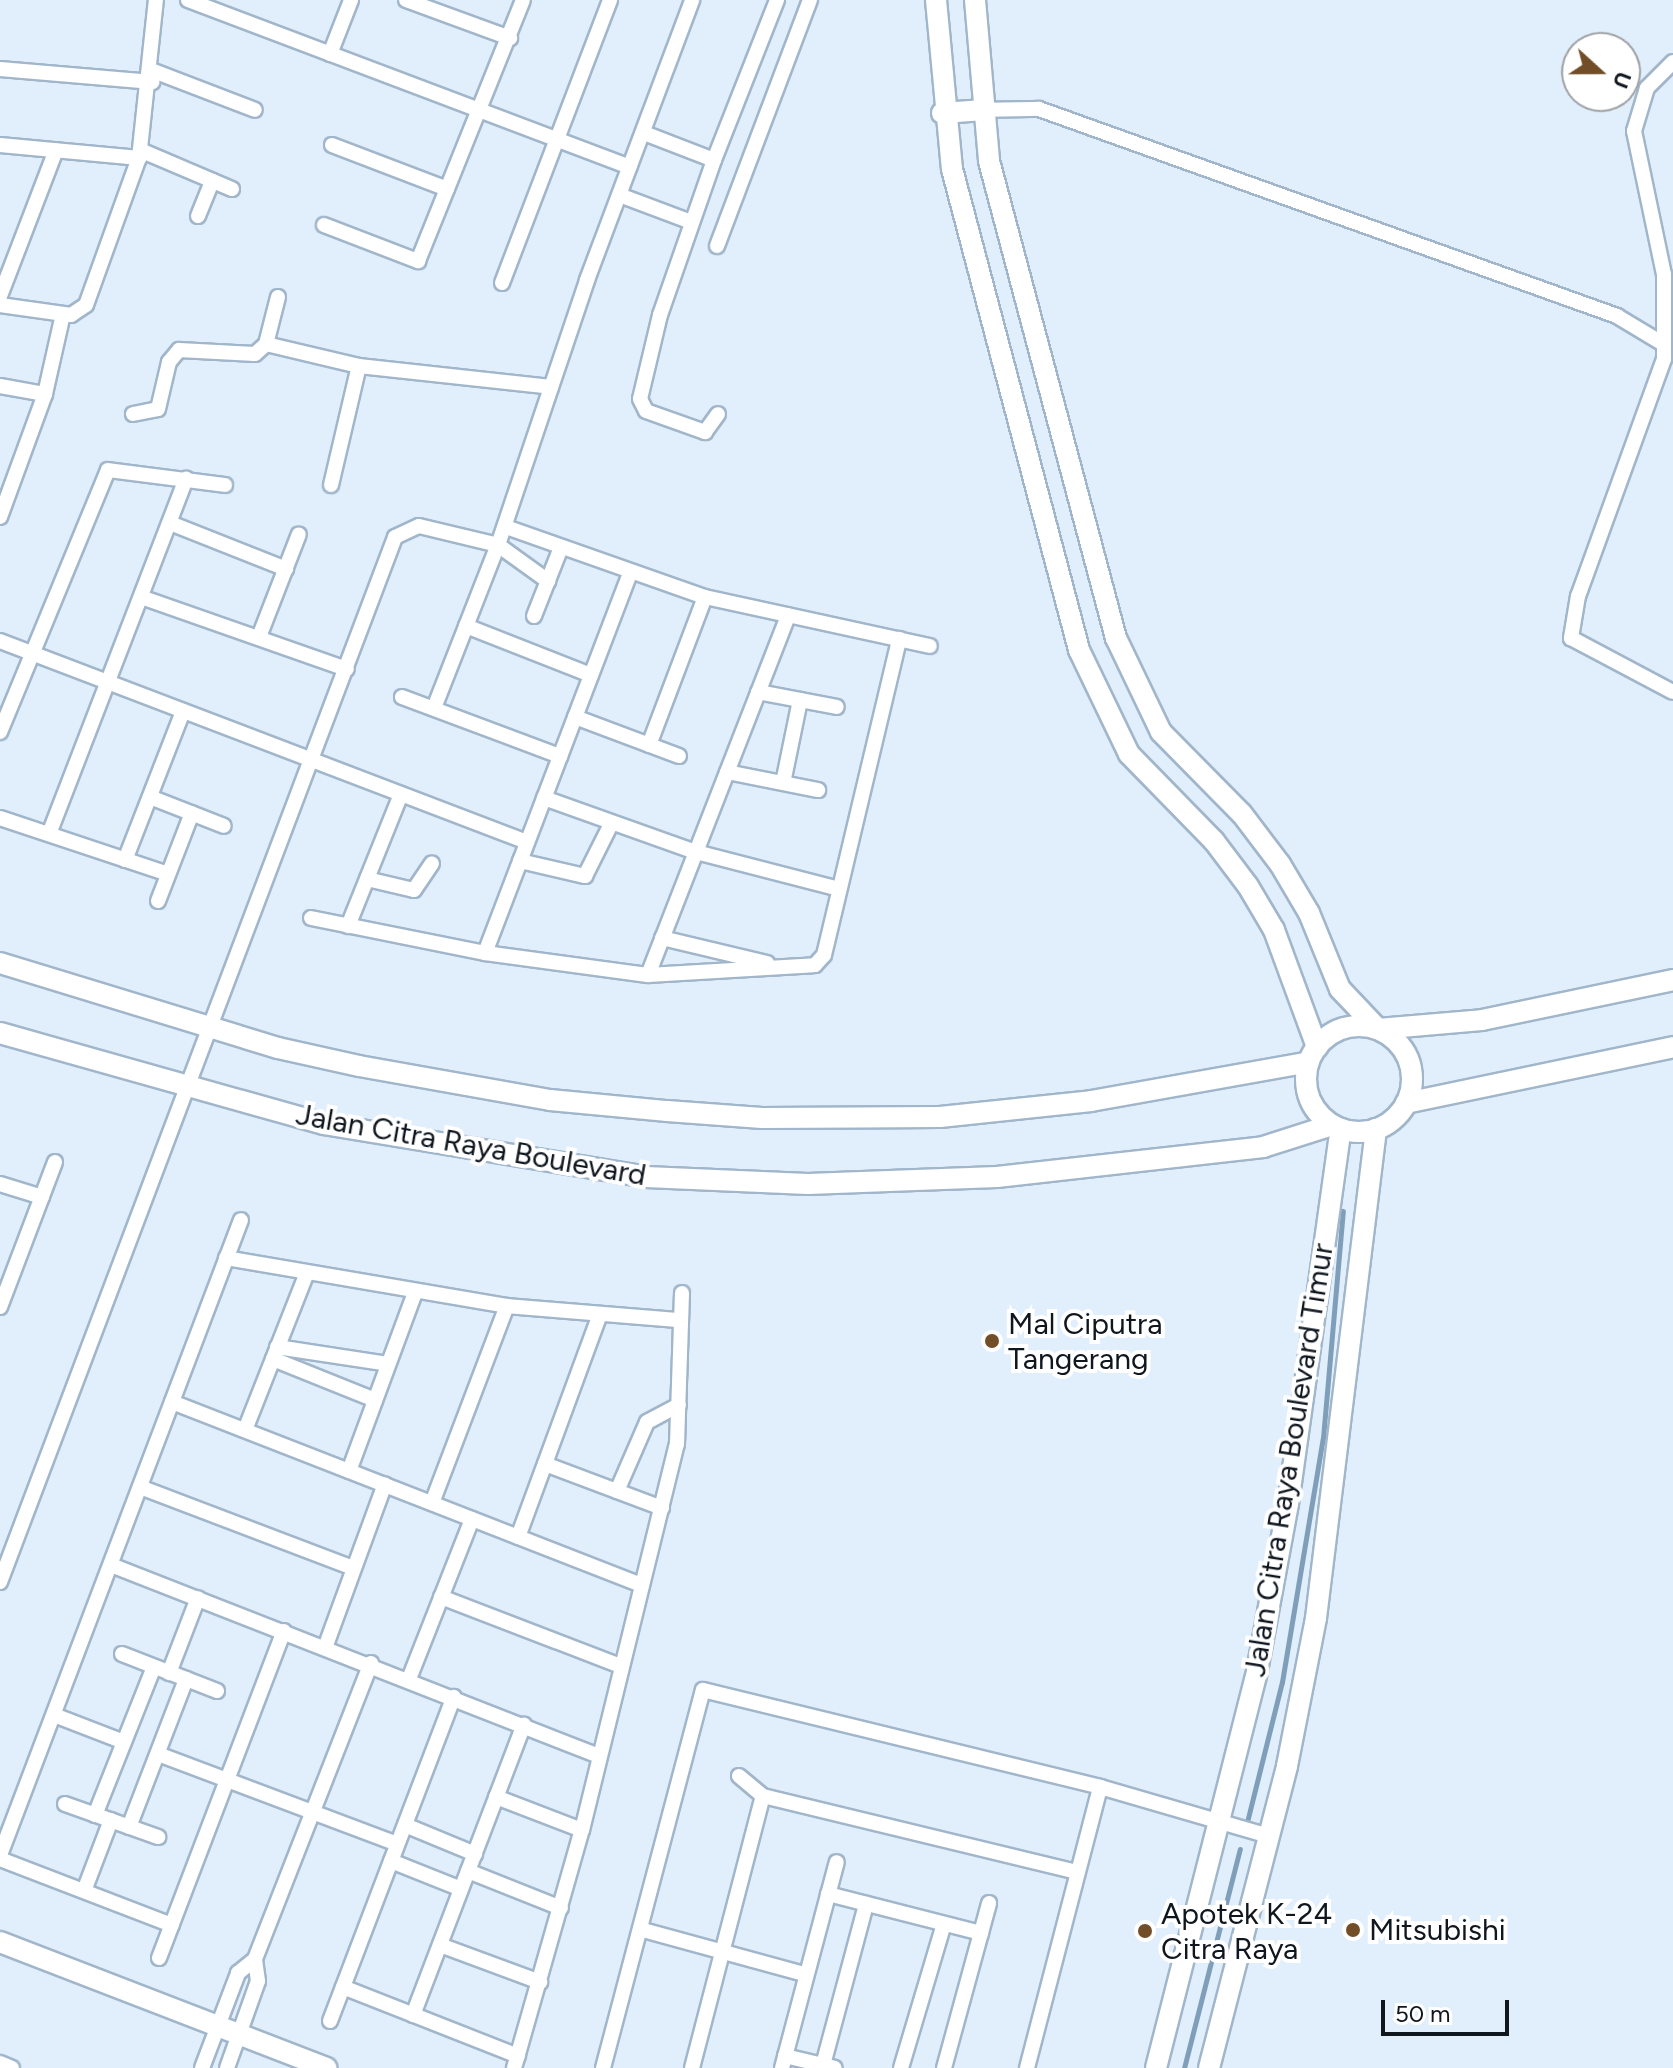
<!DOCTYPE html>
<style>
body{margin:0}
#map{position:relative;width:1673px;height:2068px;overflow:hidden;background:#e1eefb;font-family:Figtree,sans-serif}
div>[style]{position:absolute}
.stream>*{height:5px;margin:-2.5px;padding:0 2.5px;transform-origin:2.5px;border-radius:2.5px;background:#7f9eba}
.roads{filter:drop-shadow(2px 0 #a1b6ca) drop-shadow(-2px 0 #a1b6ca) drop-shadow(0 2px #a1b6ca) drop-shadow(0 -2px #a1b6ca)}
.street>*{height:14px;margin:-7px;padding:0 7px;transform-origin:7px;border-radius:7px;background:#fff}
.secondary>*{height:20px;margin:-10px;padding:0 10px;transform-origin:10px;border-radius:10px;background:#fff}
.secondary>.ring{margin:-10px;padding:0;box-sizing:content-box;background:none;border:20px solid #fff;border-radius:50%}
.dots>*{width:22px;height:22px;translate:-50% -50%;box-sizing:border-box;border:4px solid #fff;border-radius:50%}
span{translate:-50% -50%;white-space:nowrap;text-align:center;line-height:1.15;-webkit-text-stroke:8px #fff;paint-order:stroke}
.street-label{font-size:30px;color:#0f161e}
.poi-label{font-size:30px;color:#0f161e}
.left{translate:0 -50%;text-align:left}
.north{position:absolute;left:1561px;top:32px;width:80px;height:80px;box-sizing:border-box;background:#fff;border:2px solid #9fa2a5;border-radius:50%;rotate:111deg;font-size:22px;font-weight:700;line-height:32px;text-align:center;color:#0f161e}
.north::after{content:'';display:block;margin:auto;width:28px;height:36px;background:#724e28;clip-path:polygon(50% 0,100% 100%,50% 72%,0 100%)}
.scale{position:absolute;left:1381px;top:2000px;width:128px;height:36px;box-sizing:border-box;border:4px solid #0f161e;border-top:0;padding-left:10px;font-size:24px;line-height:28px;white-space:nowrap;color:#0f161e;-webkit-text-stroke:6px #fff;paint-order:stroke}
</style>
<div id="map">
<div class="stream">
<div style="left:1247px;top:1822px;width:144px;rotate:-76deg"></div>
<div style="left:1282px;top:1682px;width:247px;rotate:-80.5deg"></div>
<div style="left:1323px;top:1438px;width:228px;rotate:-85deg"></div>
<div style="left:1184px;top:2068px;width:226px;rotate:-75.7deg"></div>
</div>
<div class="roads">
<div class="street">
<div style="left:188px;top:0;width:472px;rotate:20.7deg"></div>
<div style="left:406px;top:0;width:111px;rotate:20.1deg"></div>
<div style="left:330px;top:54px;width:58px;rotate:-68.7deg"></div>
<div style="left:1673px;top:62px;width:37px;rotate:135deg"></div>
<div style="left:1647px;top:88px;width:45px;rotate:106.8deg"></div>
<div style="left:1634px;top:131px;width:146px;rotate:78.2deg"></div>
<div style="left:1664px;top:274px;width:85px;rotate:90deg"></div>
<div style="left:1664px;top:359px;width:252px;rotate:109.9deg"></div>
<div style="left:1578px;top:596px;width:43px;rotate:99.5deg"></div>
<div style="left:1571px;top:638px;width:115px;rotate:27.9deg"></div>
<div style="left:0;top:69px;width:153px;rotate:4.9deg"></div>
<div style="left:151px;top:70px;width:111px;rotate:21deg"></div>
<div style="left:981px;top:110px;width:58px;rotate:-1deg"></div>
<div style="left:1039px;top:109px;width:614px;rotate:19.7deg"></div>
<div style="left:1617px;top:316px;width:52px;rotate:31deg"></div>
<div style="left:644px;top:133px;width:75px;rotate:21.1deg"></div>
<div style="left:714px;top:160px;width:172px;rotate:-68.5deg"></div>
<div style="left:0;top:145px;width:140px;rotate:5.3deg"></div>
<div style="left:332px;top:145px;width:123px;rotate:20.9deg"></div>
<div style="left:140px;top:150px;width:100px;rotate:23deg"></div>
<div style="left:714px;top:160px;width:164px;rotate:109.2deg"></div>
<div style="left:660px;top:315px;width:86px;rotate:103.4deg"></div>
<div style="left:640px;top:399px;width:13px;rotate:63deg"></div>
<div style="left:646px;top:411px;width:63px;rotate:19.6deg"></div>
<div style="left:705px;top:432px;width:22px;rotate:-54deg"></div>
<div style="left:622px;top:196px;width:74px;rotate:20.6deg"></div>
<div style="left:198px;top:216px;width:38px;rotate:-68deg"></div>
<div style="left:324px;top:225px;width:101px;rotate:21deg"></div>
<div style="left:418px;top:261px;width:281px;rotate:-68.1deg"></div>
<div style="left:717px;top:246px;width:263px;rotate:-69.3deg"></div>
<div style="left:502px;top:283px;width:303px;rotate:-69.1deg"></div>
<div style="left:0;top:296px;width:156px;rotate:-69deg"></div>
<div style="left:278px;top:297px;width:49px;rotate:104.3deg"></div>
<div style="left:266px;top:344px;width:96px;rotate:13.3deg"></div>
<div style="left:359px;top:366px;width:193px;rotate:6.2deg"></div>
<div style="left:0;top:305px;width:72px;rotate:8deg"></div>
<div style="left:71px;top:315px;width:18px;rotate:-34deg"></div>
<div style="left:86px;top:305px;width:156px;rotate:-70.2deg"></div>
<div style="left:139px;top:158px;width:159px;rotate:-83.9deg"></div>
<div style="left:0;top:386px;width:46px;rotate:10.1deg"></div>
<div style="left:45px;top:394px;width:131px;rotate:110.1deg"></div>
<div style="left:45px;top:394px;width:82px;rotate:-77.3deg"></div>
<div style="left:133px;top:414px;width:25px;rotate:-11deg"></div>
<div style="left:158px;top:409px;width:48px;rotate:-76.8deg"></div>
<div style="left:169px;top:362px;width:16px;rotate:-50deg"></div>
<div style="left:179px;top:350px;width:76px;rotate:3deg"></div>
<div style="left:255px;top:354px;width:15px;rotate:-42deg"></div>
<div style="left:331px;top:485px;width:122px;rotate:-76.8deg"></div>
<div style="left:170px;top:523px;width:125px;rotate:21.6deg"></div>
<div style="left:506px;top:527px;width:211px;rotate:19.4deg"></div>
<div style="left:705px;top:597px;width:230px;rotate:12.3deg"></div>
<div style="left:141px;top:597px;width:218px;rotate:19.3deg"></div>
<div style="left:534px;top:616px;width:71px;rotate:-68.5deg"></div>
<div style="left:466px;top:626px;width:134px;rotate:21.4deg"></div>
<div style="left:259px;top:637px;width:110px;rotate:-68.8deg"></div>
<div style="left:0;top:641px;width:564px;rotate:20.88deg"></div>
<div style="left:758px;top:692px;width:80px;rotate:10.8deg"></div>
<div style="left:402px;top:697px;width:169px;rotate:20.5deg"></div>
<div style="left:434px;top:708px;width:175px;rotate:-68.6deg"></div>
<div style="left:498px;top:545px;width:62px;rotate:35.8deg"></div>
<div style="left:575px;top:717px;width:111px;rotate:20.6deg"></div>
<div style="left:0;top:732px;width:283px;rotate:-67.6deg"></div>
<div style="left:108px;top:470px;width:118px;rotate:7.3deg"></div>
<div style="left:649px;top:745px;width:158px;rotate:-69.3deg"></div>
<div style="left:727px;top:772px;width:93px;rotate:11.2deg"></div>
<div style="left:783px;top:783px;width:85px;rotate:-78.4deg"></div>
<div style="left:150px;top:797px;width:79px;rotate:21.4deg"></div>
<div style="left:544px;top:798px;width:161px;rotate:19.6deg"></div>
<div style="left:696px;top:852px;width:148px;rotate:14.5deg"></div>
<div style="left:0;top:818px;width:177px;rotate:18.4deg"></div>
<div style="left:49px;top:834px;width:381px;rotate:-68.9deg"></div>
<div style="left:125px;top:860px;width:160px;rotate:-68.7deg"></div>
<div style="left:520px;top:861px;width:67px;rotate:13deg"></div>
<div style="left:585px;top:876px;width:58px;rotate:-63.4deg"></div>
<div style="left:367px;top:879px;width:48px;rotate:13.2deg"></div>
<div style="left:414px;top:890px;width:32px;rotate:-56deg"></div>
<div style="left:158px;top:901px;width:94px;rotate:-68.9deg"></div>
<div style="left:311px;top:918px;width:177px;rotate:11.4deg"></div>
<div style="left:485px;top:953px;width:164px;rotate:7.7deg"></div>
<div style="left:648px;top:975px;width:167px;rotate:-3.4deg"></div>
<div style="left:815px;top:965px;width:13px;rotate:-48deg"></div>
<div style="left:824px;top:955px;width:325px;rotate:-76.6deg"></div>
<div style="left:348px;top:926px;width:142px;rotate:-68.1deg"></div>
<div style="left:662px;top:938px;width:108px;rotate:13.4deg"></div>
<div style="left:485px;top:953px;width:404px;rotate:-69.1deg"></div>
<div style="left:648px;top:975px;width:386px;rotate:-68.7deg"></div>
<div style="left:0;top:1184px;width:44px;rotate:17.2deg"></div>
<div style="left:226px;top:1258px;width:285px;rotate:9.7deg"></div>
<div style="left:507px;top:1306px;width:173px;rotate:4.7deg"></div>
<div style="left:0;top:1307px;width:155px;rotate:-69.2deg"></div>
<div style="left:277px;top:1347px;width:112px;rotate:8.7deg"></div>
<div style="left:273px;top:1359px;width:110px;rotate:21.9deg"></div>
<div style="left:172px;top:1402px;width:501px;rotate:21.29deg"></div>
<div style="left:245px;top:1430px;width:169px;rotate:-68.5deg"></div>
<div style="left:545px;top:1464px;width:125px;rotate:20.6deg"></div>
<div style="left:349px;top:1471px;width:190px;rotate:-69.7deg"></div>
<div style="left:140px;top:1487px;width:228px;rotate:20.8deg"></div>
<div style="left:617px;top:1491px;width:75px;rotate:-66.5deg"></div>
<div style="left:647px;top:1422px;width:36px;rotate:-28deg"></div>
<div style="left:432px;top:1503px;width:211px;rotate:-69.2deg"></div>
<div style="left:518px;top:1537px;width:234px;rotate:-69.8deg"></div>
<div style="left:111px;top:1565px;width:524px;rotate:21.38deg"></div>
<div style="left:0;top:1582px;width:1117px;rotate:-69.29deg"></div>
<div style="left:395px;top:537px;width:26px;rotate:-25deg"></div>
<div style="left:419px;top:526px;width:81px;rotate:13.5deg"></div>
<div style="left:498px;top:545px;width:280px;rotate:-71.4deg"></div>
<div style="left:587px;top:280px;width:299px;rotate:-69.4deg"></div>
<div style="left:441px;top:1597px;width:193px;rotate:21deg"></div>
<div style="left:326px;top:1645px;width:171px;rotate:-69.9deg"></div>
<div style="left:122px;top:1654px;width:102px;rotate:21.3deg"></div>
<div style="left:169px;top:1673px;width:80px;rotate:-68.9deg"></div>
<div style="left:409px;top:1679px;width:172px;rotate:-68.5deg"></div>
<div style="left:54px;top:1715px;width:75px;rotate:21.1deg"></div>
<div style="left:158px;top:1754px;width:255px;rotate:20.6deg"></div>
<div style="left:739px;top:1776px;width:31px;rotate:40deg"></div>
<div style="left:763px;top:1796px;width:323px;rotate:13.6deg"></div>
<div style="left:496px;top:1797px;width:92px;rotate:21deg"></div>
<div style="left:65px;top:1804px;width:99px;rotate:19.5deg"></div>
<div style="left:95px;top:1815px;width:159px;rotate:-68.3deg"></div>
<div style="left:405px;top:1825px;width:76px;rotate:22.5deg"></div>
<div style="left:129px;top:1827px;width:159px;rotate:-68.9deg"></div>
<div style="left:0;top:1855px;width:679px;rotate:-69.22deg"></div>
<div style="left:0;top:1859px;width:184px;rotate:21deg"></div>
<div style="left:391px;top:1861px;width:75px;rotate:21.8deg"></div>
<div style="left:468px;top:1871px;width:100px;rotate:21.7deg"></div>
<div style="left:84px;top:1891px;width:76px;rotate:-69.2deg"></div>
<div style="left:828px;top:1894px;width:158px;rotate:14.3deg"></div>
<div style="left:643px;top:1930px;width:167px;rotate:15.3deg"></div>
<div style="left:440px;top:1945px;width:107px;rotate:20.3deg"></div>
<div style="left:159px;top:1958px;width:350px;rotate:-69.1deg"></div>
<div style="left:343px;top:1987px;width:188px;rotate:21.5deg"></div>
<div style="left:413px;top:2015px;width:311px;rotate:-69.1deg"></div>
<div style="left:330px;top:2021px;width:347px;rotate:-69.1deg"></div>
<div style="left:785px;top:2056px;width:51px;rotate:13.5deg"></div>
<div style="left:0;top:2063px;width:13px;rotate:23deg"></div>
<div style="left:823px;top:2065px;width:167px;rotate:-75deg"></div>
<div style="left:202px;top:2068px;width:102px;rotate:-69.2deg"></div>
<div style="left:238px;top:1973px;width:22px;rotate:-39deg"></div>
<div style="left:255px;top:1959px;width:318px;rotate:-68.6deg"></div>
<div style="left:227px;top:2068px;width:92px;rotate:-70.4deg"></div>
<div style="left:258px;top:1981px;width:22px;rotate:-98deg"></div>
<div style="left:514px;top:2068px;width:248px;rotate:-74.1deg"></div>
<div style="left:582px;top:1830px;width:398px;rotate:-76.2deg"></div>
<div style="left:677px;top:1444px;width:151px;rotate:-88.1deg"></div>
<div style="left:603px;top:2068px;width:391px;rotate:-75.2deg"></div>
<div style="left:703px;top:1690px;width:409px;rotate:13.7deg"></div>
<div style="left:1100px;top:1787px;width:176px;rotate:16.2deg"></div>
<div style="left:692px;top:2068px;width:281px;rotate:-75.4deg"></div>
<div style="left:782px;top:2068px;width:213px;rotate:-75.1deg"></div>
<div style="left:901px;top:2068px;width:150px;rotate:-73.4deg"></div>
<div style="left:944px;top:2068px;width:171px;rotate:-74.7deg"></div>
<div style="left:1027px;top:2068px;width:290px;rotate:-75.4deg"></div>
</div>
<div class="secondary">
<div style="left:936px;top:0;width:170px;rotate:84.6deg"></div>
<div style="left:952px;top:169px;width:497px;rotate:75.2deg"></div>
<div style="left:1079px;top:650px;width:115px;rotate:64.3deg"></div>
<div style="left:1129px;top:754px;width:122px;rotate:45.7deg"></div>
<div style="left:1214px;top:841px;width:56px;rotate:52.9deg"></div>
<div style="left:1248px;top:886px;width:51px;rotate:59.4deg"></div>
<div style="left:1274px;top:930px;width:125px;rotate:69.8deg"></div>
<div style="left:975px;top:0;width:162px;rotate:85deg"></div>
<div style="left:989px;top:161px;width:494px;rotate:75.1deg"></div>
<div style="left:1116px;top:638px;width:104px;rotate:64.4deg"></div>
<div style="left:1161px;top:732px;width:115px;rotate:45.4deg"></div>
<div style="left:1242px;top:814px;width:63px;rotate:52.8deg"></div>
<div style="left:1280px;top:864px;width:57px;rotate:59.4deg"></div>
<div style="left:1309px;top:913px;width:82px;rotate:67.8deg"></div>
<div style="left:1340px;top:989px;width:55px;rotate:46.5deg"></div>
<div style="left:1378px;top:1029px;width:104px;rotate:-4.9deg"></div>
<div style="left:1482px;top:1020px;width:195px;rotate:-11.8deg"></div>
<div style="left:942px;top:113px;width:39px;rotate:-4deg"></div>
<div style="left:0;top:963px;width:291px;rotate:17deg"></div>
<div style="left:278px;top:1048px;width:83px;rotate:12.5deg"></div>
<div style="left:359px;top:1066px;width:194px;rotate:10.1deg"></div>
<div style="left:550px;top:1100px;width:118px;rotate:5.4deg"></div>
<div style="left:667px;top:1111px;width:95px;rotate:4.2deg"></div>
<div style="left:762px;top:1118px;width:178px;rotate:-0.3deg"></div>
<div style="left:940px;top:1117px;width:152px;rotate:-6deg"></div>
<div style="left:1091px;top:1101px;width:221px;rotate:-10.1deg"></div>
<div class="ring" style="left:1306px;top:1026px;width:86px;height:86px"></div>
<div style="left:0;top:1033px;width:337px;rotate:15.7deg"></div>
<div style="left:324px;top:1124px;width:326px;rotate:9.3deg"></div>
<div style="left:646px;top:1177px;width:162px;rotate:2.5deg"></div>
<div style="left:808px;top:1184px;width:189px;rotate:-2.1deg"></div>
<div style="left:997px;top:1177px;width:268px;rotate:-6.4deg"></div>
<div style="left:1263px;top:1147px;width:72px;rotate:-17.7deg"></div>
<div style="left:1406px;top:1103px;width:273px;rotate:-11.8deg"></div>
<div style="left:0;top:1942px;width:350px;rotate:21.1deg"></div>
<div style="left:1156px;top:2068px;width:410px;rotate:-75.7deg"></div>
<div style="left:1257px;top:1671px;width:170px;rotate:-79.5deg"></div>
<div style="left:1288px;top:1504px;width:379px;rotate:-82deg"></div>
<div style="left:1209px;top:2068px;width:312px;rotate:-75.5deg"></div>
<div style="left:1287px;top:1766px;width:151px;rotate:-78.9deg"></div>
<div style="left:1316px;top:1618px;width:493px;rotate:-83deg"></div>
</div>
</div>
<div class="dots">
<div style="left:992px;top:1341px;background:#724e28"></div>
<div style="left:1353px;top:1930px;background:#724e28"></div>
<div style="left:1145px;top:1931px;background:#724e28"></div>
</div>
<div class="street-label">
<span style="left:471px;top:1145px;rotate:10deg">Jalan Citra Raya Boulevard</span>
<span style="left:1289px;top:1460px;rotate:-81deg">Jalan Citra Raya Boulevard Timur</span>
</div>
<div class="poi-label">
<span class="left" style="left:1008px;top:1341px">Mal Ciputra<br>Tangerang</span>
<span class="left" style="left:1161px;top:1931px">Apotek K-24<br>Citra Raya</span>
<span class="left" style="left:1369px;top:1930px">Mitsubishi</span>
</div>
<div class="north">U</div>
<div class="scale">50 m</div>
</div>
